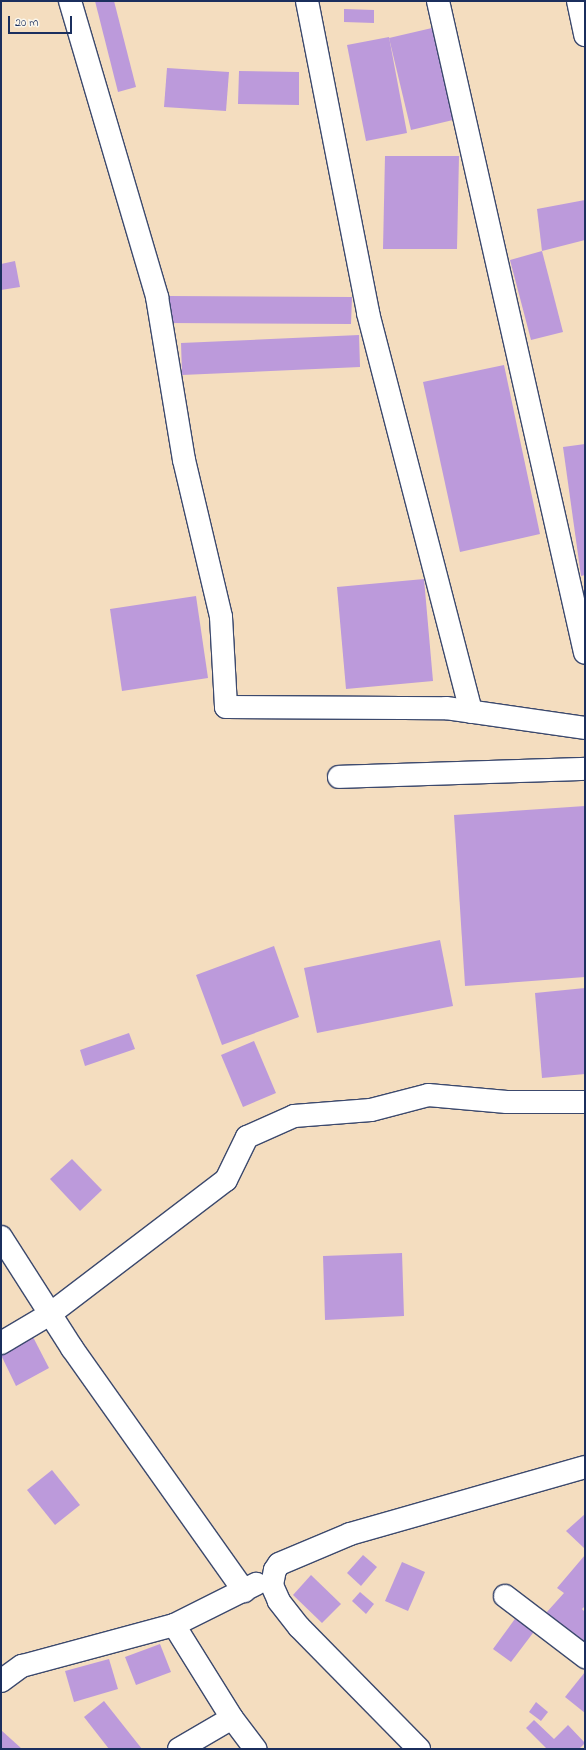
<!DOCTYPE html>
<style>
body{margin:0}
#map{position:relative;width:586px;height:1750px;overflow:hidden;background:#f4ddbf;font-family:"Indie Flower",sans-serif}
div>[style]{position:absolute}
.building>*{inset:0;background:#bc9adb}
.roads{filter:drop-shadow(1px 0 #3c496d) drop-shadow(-1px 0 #3c496d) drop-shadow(0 1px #3c496d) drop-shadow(0 -1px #3c496d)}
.minor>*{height:22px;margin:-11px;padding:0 11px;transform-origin:11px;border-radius:11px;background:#fff}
span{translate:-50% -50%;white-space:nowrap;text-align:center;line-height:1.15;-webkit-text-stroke:3px #fbf7ec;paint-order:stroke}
.frame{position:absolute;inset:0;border:2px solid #1b2f5e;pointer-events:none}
.scale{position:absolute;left:8px;top:16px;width:64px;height:18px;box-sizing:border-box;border:2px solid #1b2f5e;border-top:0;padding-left:5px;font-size:12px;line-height:14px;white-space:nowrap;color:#1b2f5e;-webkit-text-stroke:3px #fbf7ec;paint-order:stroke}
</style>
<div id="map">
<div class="building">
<div style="clip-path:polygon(95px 1px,114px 1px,136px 87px,118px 92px)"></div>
<div style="clip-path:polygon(344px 9px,374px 10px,374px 23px,344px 22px)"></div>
<div style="clip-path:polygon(432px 28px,453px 120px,411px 130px,389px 38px)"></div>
<div style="clip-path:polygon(389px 37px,407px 133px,366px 141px,347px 45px)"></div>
<div style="clip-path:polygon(167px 68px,229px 72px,226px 111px,164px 107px)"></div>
<div style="clip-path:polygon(239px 71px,299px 72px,299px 105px,238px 104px)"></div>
<div style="clip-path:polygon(385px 156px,459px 156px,457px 249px,383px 249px)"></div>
<div style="clip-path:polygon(585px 200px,585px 240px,542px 251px,537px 209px)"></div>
<div style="clip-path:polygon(542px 251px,563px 332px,531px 340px,510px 260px)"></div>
<div style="clip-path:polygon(15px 261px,20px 287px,1px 290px,1px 264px)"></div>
<div style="clip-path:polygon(168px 296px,352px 297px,351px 324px,168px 323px)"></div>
<div style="clip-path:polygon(359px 335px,360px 367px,182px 375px,181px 343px)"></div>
<div style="clip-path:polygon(504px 365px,540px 534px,460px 552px,423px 382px)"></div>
<div style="clip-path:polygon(585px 444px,585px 575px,581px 576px,563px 447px)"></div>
<div style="clip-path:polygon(424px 579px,433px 681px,346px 689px,337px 587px)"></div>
<div style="clip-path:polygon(196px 596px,208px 678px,122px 691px,110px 609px)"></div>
<div style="clip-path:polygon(585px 806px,585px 977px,465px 986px,454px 815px)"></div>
<div style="clip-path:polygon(440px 940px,453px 1006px,317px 1033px,304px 968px)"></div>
<div style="clip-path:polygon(274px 946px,299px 1017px,222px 1045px,196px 975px)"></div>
<div style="clip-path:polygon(585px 988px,585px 1074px,542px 1078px,535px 993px)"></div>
<div style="clip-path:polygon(129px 1033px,135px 1049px,85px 1066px,80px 1050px)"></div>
<div style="clip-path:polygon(254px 1041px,276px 1093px,243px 1107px,221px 1055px)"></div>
<div style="clip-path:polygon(72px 1159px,102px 1190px,80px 1211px,50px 1179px)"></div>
<div style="clip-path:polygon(402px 1253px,404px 1316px,325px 1320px,323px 1256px)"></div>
<div style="clip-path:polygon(33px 1337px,49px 1368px,16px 1386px,1px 1355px)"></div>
<div style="clip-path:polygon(52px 1470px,80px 1505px,55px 1525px,27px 1490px)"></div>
<div style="clip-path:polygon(585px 1514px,585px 1547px,584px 1548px,566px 1531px)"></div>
<div style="clip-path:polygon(363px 1555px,377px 1567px,361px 1586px,347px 1573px)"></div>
<div style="clip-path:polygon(585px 1555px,585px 1606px,582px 1609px,585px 1612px,585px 1649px,546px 1613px,564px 1593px,557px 1588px)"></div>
<div style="clip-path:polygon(402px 1562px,425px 1572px,408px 1611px,385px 1601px)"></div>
<div style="clip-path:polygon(311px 1575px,341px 1604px,322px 1623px,293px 1595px)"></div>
<div style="clip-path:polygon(360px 1592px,374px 1604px,366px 1614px,352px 1601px)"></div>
<div style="clip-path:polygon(517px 1616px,536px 1629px,511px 1662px,493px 1649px)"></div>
<div style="clip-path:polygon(160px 1644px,171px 1672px,136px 1685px,125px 1657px)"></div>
<div style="clip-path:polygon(109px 1659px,118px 1689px,74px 1702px,65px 1671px)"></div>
<div style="clip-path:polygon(585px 1672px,585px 1713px,565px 1697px)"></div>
<div style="clip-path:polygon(104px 1701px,142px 1749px,109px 1749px,84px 1717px)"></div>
<div style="clip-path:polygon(536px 1702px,548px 1712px,541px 1721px,529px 1712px)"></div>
<div style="clip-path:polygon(534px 1720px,554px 1739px,568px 1725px,585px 1743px,579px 1749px,547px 1749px,526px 1728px)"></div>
<div style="clip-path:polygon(1px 1730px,22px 1749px,1px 1749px)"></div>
</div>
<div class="roads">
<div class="minor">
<div style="left:70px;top:1px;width:309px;rotate:73.6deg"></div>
<div style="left:157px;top:297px;width:165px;rotate:80.6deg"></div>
<div style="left:184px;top:460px;width:161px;rotate:76.7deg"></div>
<div style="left:221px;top:617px;width:90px;rotate:86.8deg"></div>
<div style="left:226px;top:707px;width:220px;rotate:0.3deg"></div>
<div style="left:446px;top:708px;width:140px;rotate:8.2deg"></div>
<div style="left:307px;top:1px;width:318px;rotate:78.9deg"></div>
<div style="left:368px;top:313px;width:412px;rotate:75.5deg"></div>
<div style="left:438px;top:1px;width:668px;rotate:77.29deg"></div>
<div style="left:578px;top:1px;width:35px;rotate:78deg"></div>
<div style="left:339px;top:777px;width:246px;rotate:-1.9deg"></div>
<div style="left:1px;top:1237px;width:132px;rotate:57.4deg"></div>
<div style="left:72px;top:1348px;width:298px;rotate:54.7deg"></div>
<div style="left:1px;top:1343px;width:57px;rotate:-30.6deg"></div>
<div style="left:50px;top:1314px;width:221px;rotate:-37.3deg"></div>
<div style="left:226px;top:1180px;width:48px;rotate:-64deg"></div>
<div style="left:247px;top:1137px;width:51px;rotate:-24.1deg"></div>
<div style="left:294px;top:1116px;width:77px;rotate:-4.5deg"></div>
<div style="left:371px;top:1110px;width:59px;rotate:-14.7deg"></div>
<div style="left:428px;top:1095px;width:79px;rotate:5.1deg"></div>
<div style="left:507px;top:1102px;width:78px"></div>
<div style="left:505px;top:1596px;width:101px;rotate:37.3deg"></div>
<div style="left:174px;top:1625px;width:110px;rotate:58.1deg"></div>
<div style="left:232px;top:1718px;width:39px;rotate:53deg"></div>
<div style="left:1px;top:1681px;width:26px;rotate:-36deg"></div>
<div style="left:22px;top:1666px;width:157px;rotate:-15.1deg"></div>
<div style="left:174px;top:1625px;width:92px;rotate:-26.6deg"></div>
<div style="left:179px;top:1749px;width:61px;rotate:-30.3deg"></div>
<div style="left:419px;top:1749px;width:171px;rotate:-134.5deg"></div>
<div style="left:299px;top:1627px;width:33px;rotate:-128deg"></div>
<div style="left:279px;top:1601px;width:17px;rotate:-114deg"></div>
<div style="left:272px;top:1585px;width:15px;rotate:-79deg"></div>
<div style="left:275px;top:1570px;width:7px;rotate:-56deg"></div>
<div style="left:279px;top:1564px;width:77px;rotate:-22.9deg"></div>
<div style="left:350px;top:1534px;width:244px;rotate:-15.9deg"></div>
</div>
</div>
<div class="frame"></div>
<div class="scale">20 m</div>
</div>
